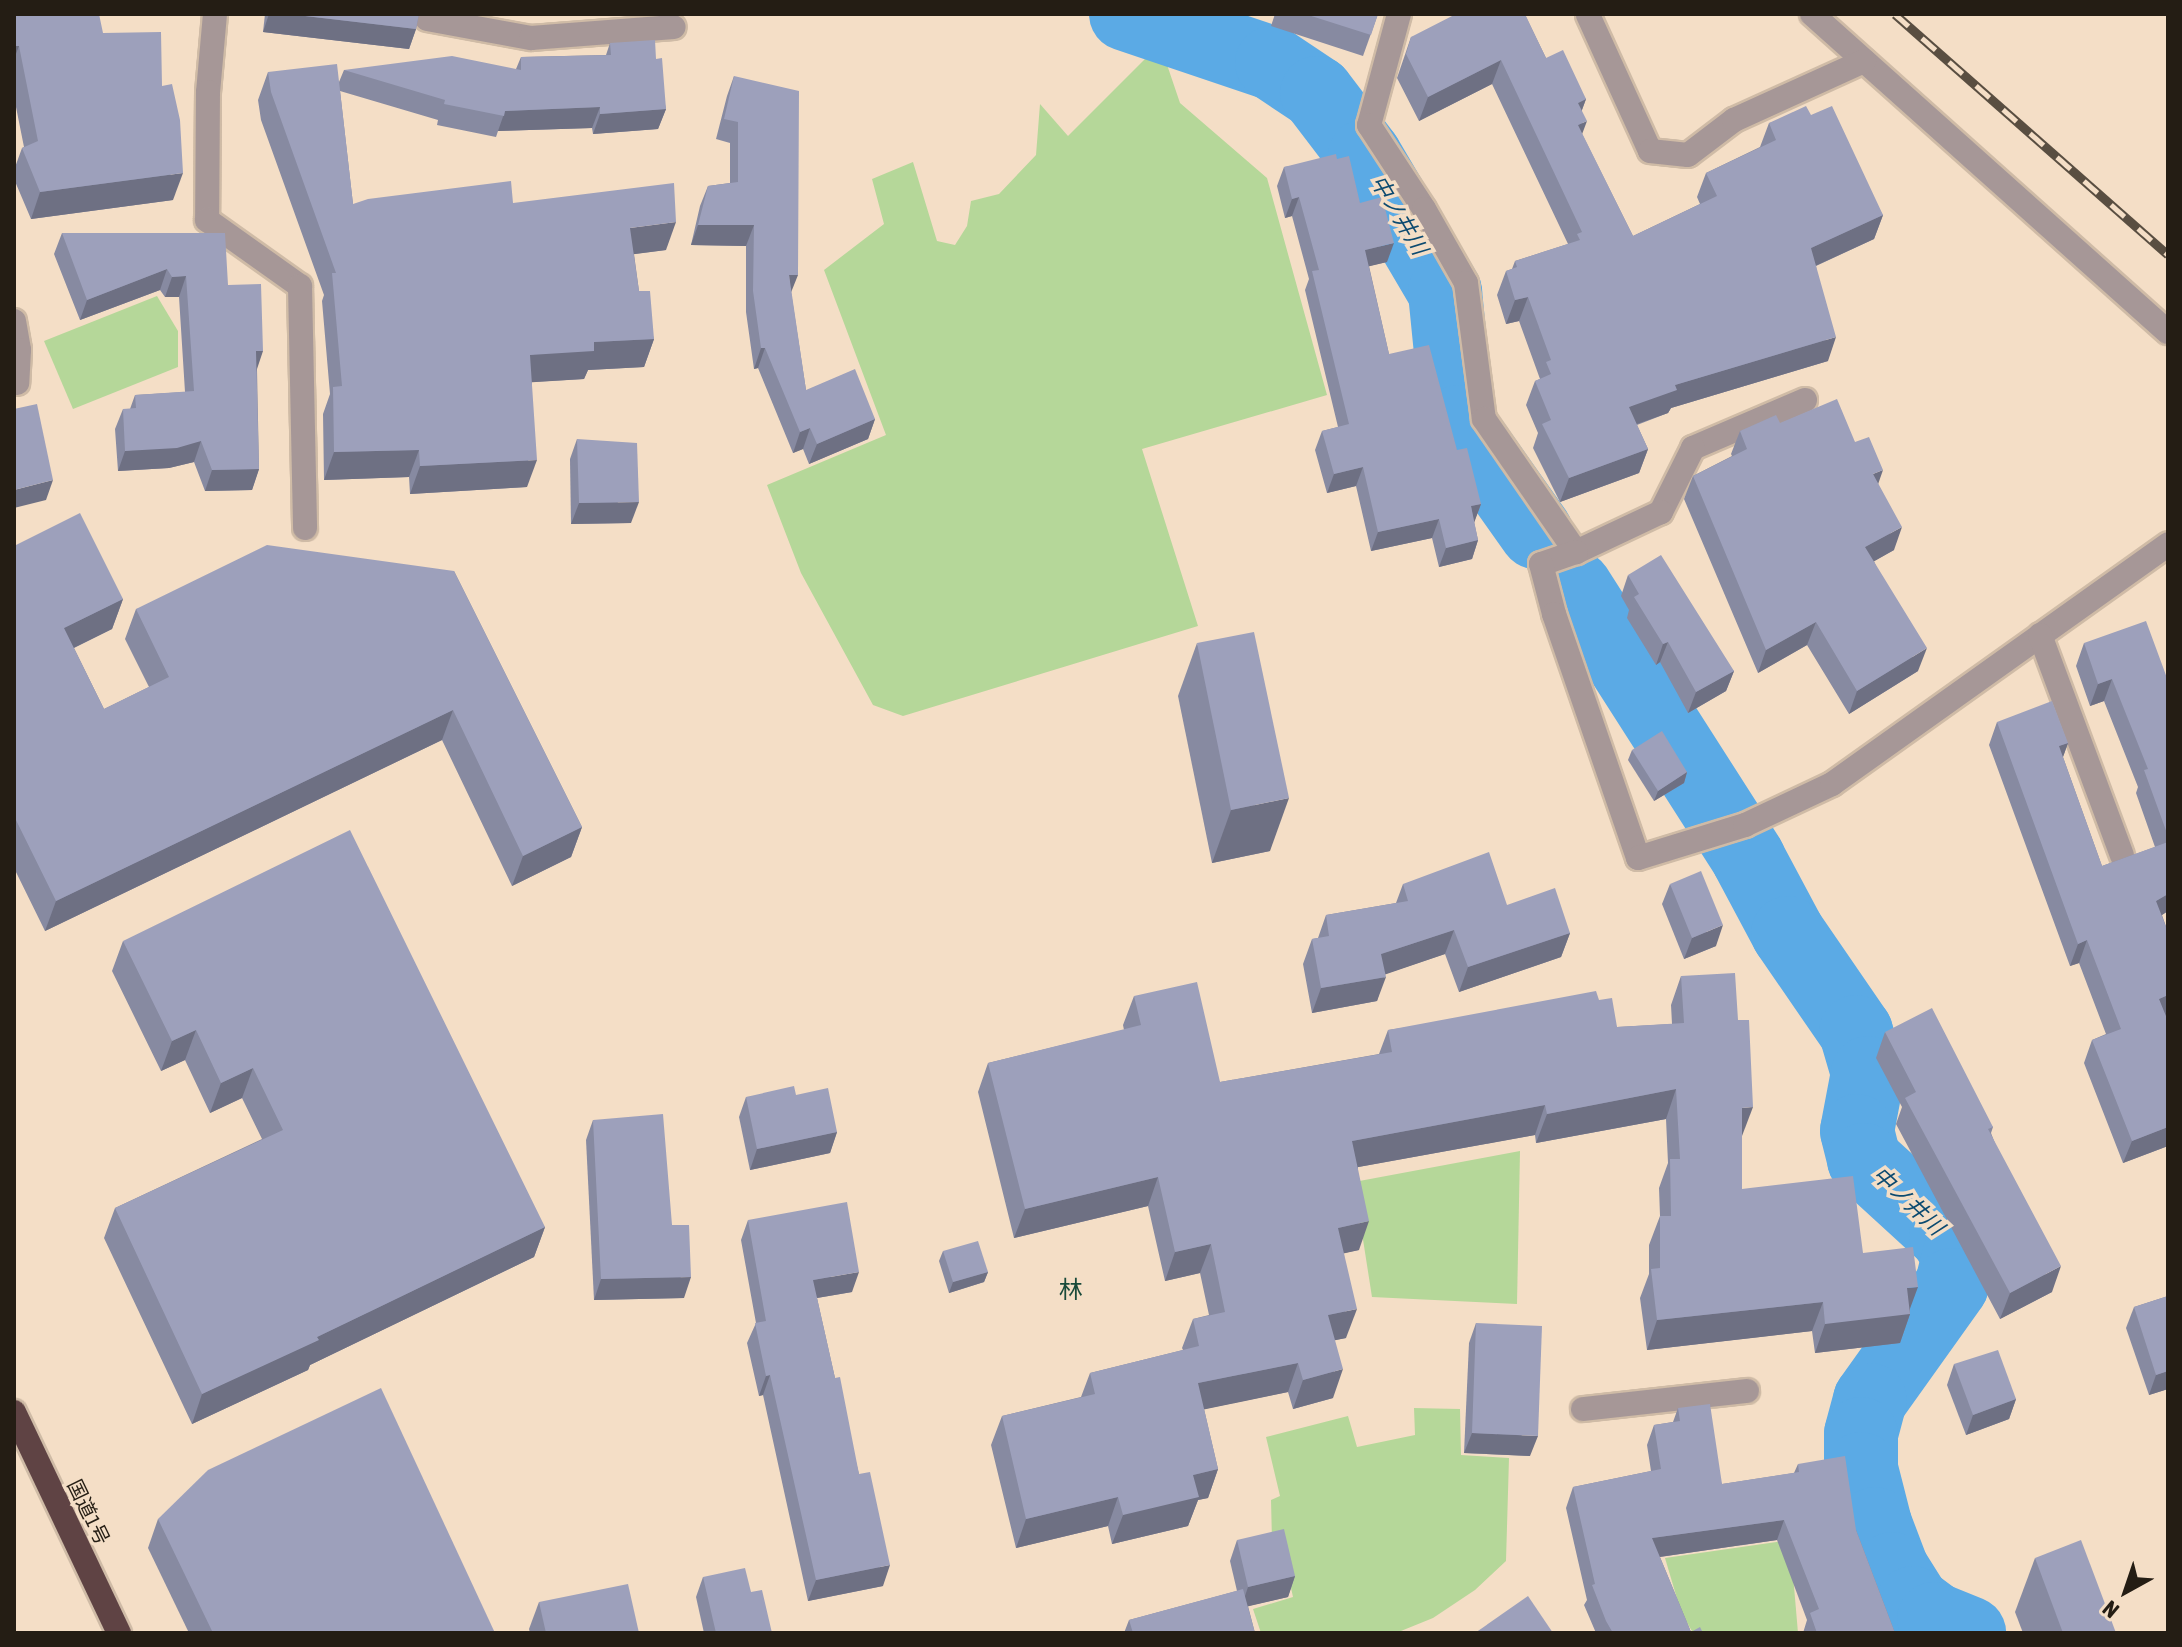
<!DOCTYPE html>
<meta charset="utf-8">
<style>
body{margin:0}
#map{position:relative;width:2182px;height:1647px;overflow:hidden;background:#f4dec6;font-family:"Asap Condensed","Noto Sans JP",sans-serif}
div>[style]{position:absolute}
.green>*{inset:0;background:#b5d799}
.river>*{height:74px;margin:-37px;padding:0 37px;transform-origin:37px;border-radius:37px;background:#5baae5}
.roads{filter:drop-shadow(2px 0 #cfbba6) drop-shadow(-2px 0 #cfbba6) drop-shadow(0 2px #cfbba6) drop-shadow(0 -2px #cfbba6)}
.minor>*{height:24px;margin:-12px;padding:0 12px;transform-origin:12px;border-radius:12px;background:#a69797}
.highway>*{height:24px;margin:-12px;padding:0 12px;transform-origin:12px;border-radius:12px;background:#5f4344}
.rail>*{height:9px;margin-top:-4.5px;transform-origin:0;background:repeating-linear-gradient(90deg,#f4dec6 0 18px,#594e41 0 36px);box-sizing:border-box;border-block:2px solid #594e41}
.wall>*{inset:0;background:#878aa1}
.shaded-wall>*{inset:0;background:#6e7083}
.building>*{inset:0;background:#9da0bb}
span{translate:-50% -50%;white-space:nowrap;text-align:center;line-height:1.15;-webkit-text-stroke:7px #f4dec6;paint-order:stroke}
.street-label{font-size:20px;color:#241d14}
.water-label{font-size:22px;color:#0c4a70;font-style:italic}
.quarter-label{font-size:24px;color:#194a3a}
.frame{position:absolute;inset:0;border:16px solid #241d14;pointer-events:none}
.north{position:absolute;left:2086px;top:1551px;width:80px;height:80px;-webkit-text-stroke:6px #f4dec6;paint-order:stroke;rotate:220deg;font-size:22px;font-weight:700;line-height:32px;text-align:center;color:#241d14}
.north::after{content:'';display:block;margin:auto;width:28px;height:36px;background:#241d14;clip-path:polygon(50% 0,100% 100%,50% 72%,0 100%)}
</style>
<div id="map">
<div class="green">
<div style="clip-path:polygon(1160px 44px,1180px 103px,1267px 178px,1327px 395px,1142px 449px,1198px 626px,903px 716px,873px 705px,801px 573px,767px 485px,886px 435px,824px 270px,884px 224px,872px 179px,913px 162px,937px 241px,955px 245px,967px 226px,971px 201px,999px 194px,1036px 155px,1040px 104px,1068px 136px)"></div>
<div style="clip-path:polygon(157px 296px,178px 331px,178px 367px,73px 409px,44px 341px)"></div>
<div style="clip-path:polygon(1520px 1151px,1517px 1304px,1372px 1297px,1354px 1182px)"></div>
<div style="clip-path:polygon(1414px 1408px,1460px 1409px,1461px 1455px,1509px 1458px,1506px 1561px,1475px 1590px,1433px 1618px,1396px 1633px,1261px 1633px,1253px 1609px,1293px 1597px,1283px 1552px,1272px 1541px,1271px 1500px,1280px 1496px,1266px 1437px,1348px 1416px,1357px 1447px,1415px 1435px)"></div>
<div style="clip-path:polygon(1790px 1540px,1798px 1633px,1693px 1633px,1681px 1612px,1665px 1558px)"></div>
</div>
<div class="river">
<div style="left:1126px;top:14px;width:154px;rotate:18.6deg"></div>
<div style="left:1272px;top:63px;width:54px;rotate:33.7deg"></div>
<div style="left:1317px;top:93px;width:79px;rotate:52.7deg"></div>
<div style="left:1365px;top:156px;width:158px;rotate:59.5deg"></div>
<div style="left:1445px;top:292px;width:131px;rotate:84.3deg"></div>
<div style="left:1458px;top:422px;width:135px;rotate:54.7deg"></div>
<div style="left:1575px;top:587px;width:322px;rotate:57.4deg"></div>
<div style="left:1748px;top:858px;width:85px;rotate:61.9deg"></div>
<div style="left:1788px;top:933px;width:120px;rotate:55.5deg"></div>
<div style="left:1856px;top:1032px;width:43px;rotate:73.7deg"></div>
<div style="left:1868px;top:1073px;width:59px;rotate:100.7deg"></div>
<div style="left:1857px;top:1131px;width:30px;rotate:76deg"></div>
<div style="left:1864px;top:1160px;width:111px;rotate:42.4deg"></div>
<div style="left:1946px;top:1235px;width:25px;rotate:58deg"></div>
<div style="left:1959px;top:1256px;width:30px;rotate:104deg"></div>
<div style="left:1952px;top:1285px;width:141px;rotate:125.5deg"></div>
<div style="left:1870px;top:1400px;width:35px;rotate:105deg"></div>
<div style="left:1861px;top:1434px;width:35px;rotate:90deg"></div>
<div style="left:1861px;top:1469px;width:57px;rotate:75.7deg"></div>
<div style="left:1875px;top:1524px;width:48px;rotate:69.3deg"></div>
<div style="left:1892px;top:1569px;width:40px;rotate:58deg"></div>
<div style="left:1913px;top:1603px;width:26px;rotate:37deg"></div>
<div style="left:1934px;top:1619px;width:38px;rotate:22deg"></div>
</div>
<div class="roads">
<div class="minor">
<div style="left:215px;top:14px;width:78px;rotate:95.1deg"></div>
<div style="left:208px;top:92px;width:128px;rotate:90.4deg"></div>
<div style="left:207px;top:220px;width:114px;rotate:35.4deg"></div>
<div style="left:300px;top:286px;width:242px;rotate:88.8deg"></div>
<div style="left:1399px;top:14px;width:115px;rotate:105.1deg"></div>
<div style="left:1369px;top:125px;width:100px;rotate:56.8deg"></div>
<div style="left:1424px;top:209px;width:85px;rotate:60.4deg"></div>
<div style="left:1466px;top:283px;width:137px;rotate:82.5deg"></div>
<div style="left:1484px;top:419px;width:162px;rotate:55.3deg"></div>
<div style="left:1812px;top:14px;width:477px;rotate:41.8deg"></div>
<div style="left:1588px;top:15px;width:149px;rotate:65.5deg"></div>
<div style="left:1650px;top:151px;width:38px;rotate:6deg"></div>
<div style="left:1688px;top:155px;width:58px;rotate:-37.3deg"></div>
<div style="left:1734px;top:120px;width:143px;rotate:-24.4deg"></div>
<div style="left:427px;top:19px;width:106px;rotate:10.4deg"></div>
<div style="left:531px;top:38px;width:143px;rotate:-4.4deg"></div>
<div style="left:14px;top:321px;width:29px;rotate:80deg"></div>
<div style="left:19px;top:350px;width:33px;rotate:93deg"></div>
<div style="left:1805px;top:400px;width:122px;rotate:156.8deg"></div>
<div style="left:1693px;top:448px;width:72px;rotate:116.6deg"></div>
<div style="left:1661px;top:512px;width:94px;rotate:154.8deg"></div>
<div style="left:1576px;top:552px;width:37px;rotate:161deg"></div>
<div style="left:1541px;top:564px;width:52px;rotate:75.4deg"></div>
<div style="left:1554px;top:614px;width:258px;rotate:71deg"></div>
<div style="left:1638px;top:858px;width:112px;rotate:-17.1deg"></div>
<div style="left:1745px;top:825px;width:96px;rotate:-25.2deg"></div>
<div style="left:1832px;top:784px;width:413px;rotate:-35.5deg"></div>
<div style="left:2040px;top:635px;width:235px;rotate:69.6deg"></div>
<div style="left:1583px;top:1409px;width:165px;rotate:-6.3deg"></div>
</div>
<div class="highway">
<div style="left:14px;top:1412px;width:245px;rotate:64.6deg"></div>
</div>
</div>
<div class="rail">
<div style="left:1895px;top:14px;width:364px;rotate:41.4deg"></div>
</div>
<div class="wall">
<div style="clip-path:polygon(14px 14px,103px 33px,162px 86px,173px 200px,31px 219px,14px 179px,14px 170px,22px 148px,24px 147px,14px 97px)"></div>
<div style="clip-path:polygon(265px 14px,419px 14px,416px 29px,409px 49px,263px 32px)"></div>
<div style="clip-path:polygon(1275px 14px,1378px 14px,1363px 56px,1271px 26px)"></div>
<div style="clip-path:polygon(1526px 17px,1546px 58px,1586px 99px,1582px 110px,1582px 134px,1633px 236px,1700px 204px,1697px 197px,1706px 173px,1760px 147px,1769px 123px,1811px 115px,1883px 215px,1874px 239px,1816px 266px,1828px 361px,1671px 408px,1668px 413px,1637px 425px,1648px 449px,1639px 473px,1560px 502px,1533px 448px,1538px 433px,1526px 405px,1535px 381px,1540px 379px,1519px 321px,1506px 324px,1497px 295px,1506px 271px,1512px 269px,1515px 261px,1568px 244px,1492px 84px,1419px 121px,1397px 78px,1411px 37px)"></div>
<div style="clip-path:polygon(610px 43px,656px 59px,666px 109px,658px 129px,593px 134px,592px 128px,498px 131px,496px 137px,437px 125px,438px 120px,340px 91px,353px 204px,513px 203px,666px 250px,634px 254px,639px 291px,654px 339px,644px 367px,588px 370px,584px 379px,532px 382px,527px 487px,410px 494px,409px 477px,324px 480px,323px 414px,330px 394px,322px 301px,324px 295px,261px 120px,258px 100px,268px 72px,339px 82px,344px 70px,516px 69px,521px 57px,606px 55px)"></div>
<div style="clip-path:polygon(734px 76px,791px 292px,806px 390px,875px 419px,868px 439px,809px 464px,803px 449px,793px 453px,758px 368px,754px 369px,746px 312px,746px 246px,691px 245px,700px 206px,708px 186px,730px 183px,730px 143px,716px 139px,727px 96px)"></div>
<div style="clip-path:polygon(1337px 159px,1360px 203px,1387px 262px,1369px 266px,1389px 354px,1457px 450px,1481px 504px,1474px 522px,1478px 540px,1472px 559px,1439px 567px,1432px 538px,1371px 551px,1356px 486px,1327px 493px,1315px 450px,1322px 431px,1338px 427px,1305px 290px,1309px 279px,1292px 216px,1285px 218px,1277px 186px,1284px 167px)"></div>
<div style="clip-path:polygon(62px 233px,228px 285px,257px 369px,259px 469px,252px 490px,205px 491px,194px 462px,169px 468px,118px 471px,115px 429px,123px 409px,130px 409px,135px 395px,185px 392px,179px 297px,165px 297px,160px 290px,80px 320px,54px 254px)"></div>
<div style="clip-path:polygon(1780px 423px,1855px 442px,1878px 484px,1894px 550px,1874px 561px,1918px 671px,1849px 714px,1807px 645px,1758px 673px,1684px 499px,1693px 476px,1732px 456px,1731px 454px,1740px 431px)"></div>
<div style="clip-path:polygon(577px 439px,631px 523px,571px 524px,570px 459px)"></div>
<div style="clip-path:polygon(14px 546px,123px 599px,112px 629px,74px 648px,104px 709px,149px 687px,125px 639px,136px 609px,454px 571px,582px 827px,571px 857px,512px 886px,442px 740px,45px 931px,14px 868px)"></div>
<div style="clip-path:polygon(1628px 575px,1734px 671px,1726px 691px,1688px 713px,1660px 662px,1656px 665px,1627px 618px,1629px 610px,1621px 596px)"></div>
<div style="clip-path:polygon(1197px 643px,1270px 851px,1212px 863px,1178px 696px)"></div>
<div style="clip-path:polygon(2084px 643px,2168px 677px,2168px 911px,2162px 915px,2168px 932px,2168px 1015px,2166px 1015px,2168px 1146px,2123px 1163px,2084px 1063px,2092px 1040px,2106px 1034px,2079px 963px,2070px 966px,1989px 745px,1997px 722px,2068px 743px,2063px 757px,2102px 866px,2155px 847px,2136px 793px,2138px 787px,2104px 701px,2090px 706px,2076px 666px)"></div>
<div style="clip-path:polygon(1632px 750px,1687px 772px,1684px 783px,1654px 801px,1628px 760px)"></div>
<div style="clip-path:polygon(1403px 884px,1507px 905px,1570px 933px,1561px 957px,1459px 992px,1445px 954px,1385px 974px,1377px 1001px,1312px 1013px,1303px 964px,1312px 939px,1318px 938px,1326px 915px,1396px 903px)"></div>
<div style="clip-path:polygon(1670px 884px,1716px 946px,1684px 959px,1662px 904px)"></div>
<div style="clip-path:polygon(123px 941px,545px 1227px,534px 1257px,310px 1365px,308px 1370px,192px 1424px,104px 1238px,115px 1208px,262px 1139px,242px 1098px,210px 1113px,185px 1060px,161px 1071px,112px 971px)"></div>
<div style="clip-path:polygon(1681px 976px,1742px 1136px,1742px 1189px,1863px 1253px,1910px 1309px,1910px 1314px,1900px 1343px,1815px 1353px,1812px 1331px,1647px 1350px,1640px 1298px,1649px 1274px,1649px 1245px,1660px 1216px,1659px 1188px,1668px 1163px,1666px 1119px,1536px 1143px,1535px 1135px,1358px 1167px,1359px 1250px,1344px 1253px,1346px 1338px,1335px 1340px,1333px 1398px,1293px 1409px,1288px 1392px,1204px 1409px,1218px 1469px,1208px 1498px,1198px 1500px,1188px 1526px,1112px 1544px,1108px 1526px,1016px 1548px,991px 1445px,1002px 1416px,1081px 1397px,1090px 1373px,1183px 1350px,1182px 1348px,1193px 1319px,1209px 1315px,1200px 1273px,1165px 1281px,1148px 1206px,1014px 1238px,978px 1092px,988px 1063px,1124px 1030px,1123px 1025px,1134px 996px,1220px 1082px,1379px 1054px,1388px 1030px,1599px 1000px,1617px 1027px,1672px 1024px,1671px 1005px)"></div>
<div style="clip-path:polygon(1885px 1032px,1993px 1127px,1991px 1133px,2052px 1292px,2000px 1319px,1896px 1124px,1902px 1107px,1876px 1058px)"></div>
<div style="clip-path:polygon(796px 1095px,837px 1132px,830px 1153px,750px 1170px,739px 1117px,746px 1097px)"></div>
<div style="clip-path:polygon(593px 1120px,672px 1225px,684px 1298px,594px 1300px,586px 1140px)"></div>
<div style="clip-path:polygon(748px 1220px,852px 1292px,817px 1298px,835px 1378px,859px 1474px,883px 1586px,808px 1601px,763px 1395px,759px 1396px,747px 1343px,756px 1323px,741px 1240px)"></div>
<div style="clip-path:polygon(943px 1251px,988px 1272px,984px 1282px,949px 1293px,939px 1261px)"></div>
<div style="clip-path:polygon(2168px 1296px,2168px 1389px,2149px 1395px,2126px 1328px,2134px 1307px)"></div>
<div style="clip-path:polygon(1476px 1323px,1530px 1456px,1464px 1453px,1469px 1343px)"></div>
<div style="clip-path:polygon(1954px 1364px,2016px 1399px,2009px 1419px,1966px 1435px,1947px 1385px)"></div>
<div style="clip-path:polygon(1678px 1408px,1722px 1484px,1794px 1473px,1798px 1464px,1856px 1530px,1895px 1633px,1803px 1633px,1807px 1620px,1777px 1540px,1660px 1557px,1691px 1632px,1703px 1633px,1596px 1633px,1584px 1605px,1587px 1600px,1566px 1508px,1573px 1487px,1651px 1471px,1647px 1445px,1654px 1425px,1673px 1422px)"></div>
<div style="clip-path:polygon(158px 1519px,495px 1633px,189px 1633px,148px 1548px)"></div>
<div style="clip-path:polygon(1237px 1540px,1295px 1576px,1288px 1597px,1248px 1606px,1255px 1633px,1124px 1633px,1129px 1620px,1237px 1591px,1230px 1561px)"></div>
<div style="clip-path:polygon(2035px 1558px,2116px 1633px,2023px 1633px,2015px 1612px)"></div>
<div style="clip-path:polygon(703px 1577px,751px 1592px,772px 1633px,704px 1633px,696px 1597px)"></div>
<div style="clip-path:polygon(539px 1602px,639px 1633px,530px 1633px,529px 1629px)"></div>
</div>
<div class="shaded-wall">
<div style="clip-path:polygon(269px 14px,288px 14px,416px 29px,409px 49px,263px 32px)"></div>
<div style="clip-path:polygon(14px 46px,19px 46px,14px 59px)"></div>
<div style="clip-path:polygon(1501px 60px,1492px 84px,1419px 121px,1428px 97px)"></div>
<div style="clip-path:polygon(1586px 99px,1577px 123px,1578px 103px)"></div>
<div style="clip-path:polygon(600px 107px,592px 128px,498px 131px,505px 111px)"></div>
<div style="clip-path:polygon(666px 109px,658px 129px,593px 134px,600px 114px)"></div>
<div style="clip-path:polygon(1587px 121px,1578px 145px,1578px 125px)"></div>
<div style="clip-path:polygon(183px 173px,173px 200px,31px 219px,40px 192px)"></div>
<div style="clip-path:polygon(1299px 197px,1292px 216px,1285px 218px,1292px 199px)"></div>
<div style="clip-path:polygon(1883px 215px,1874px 239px,1802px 272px,1811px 248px)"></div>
<div style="clip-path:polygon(676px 222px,666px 250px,620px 256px,630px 228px)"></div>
<div style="clip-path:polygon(698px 225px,754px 225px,746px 246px,691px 245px)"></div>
<div style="clip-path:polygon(1394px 243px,1387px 262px,1358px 269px,1365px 250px)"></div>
<div style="clip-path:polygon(167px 269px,160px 290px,80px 320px,87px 300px)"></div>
<div style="clip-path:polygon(789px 275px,798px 275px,790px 295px)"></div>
<div style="clip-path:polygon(186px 276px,179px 297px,165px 297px,172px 277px)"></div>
<div style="clip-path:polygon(1528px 297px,1519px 321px,1506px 324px,1515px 300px)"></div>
<div style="clip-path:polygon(1836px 337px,1828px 361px,1671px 408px,1668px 413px,1620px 430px,1629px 407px,1675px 385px)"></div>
<div style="clip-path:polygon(654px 339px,644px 367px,588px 370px,584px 379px,520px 383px,530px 355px,594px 342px)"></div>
<div style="clip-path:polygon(761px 348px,765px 348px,758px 368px,754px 369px)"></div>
<div style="clip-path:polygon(256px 351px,263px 351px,256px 372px)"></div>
<div style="clip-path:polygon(875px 419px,868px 439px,809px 464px,817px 444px)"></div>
<div style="clip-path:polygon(810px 428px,803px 449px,793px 453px,800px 432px)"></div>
<div style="clip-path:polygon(201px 441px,194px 462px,169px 468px,118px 471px,125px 451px)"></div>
<div style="clip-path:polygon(1648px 449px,1639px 473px,1560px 502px,1569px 478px)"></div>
<div style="clip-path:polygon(419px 450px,409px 477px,324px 480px,334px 452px)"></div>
<div style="clip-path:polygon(537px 460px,527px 487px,410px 494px,420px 466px)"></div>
<div style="clip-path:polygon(1363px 467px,1356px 486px,1327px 493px,1334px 474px)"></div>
<div style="clip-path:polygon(259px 469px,252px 490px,205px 491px,212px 470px)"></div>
<div style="clip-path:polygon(1883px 470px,1875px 493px,1873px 474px)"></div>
<div style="clip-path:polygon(53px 480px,46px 500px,14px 508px,14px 490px)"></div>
<div style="clip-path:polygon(639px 502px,631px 523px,571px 524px,579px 503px)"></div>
<div style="clip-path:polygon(1481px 504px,1474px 523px,1471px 506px)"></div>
<div style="clip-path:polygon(1439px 519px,1432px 538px,1371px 551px,1378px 532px)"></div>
<div style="clip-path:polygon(1902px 527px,1894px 550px,1857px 571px,1865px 547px)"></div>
<div style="clip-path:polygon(1478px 540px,1472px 559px,1439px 567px,1446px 548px)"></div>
<div style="clip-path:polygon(123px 599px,112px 629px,53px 658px,64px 628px)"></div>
<div style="clip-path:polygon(1816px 622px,1807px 645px,1758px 673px,1766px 650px)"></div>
<div style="clip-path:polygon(1668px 642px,1660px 662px,1656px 665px,1663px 644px)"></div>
<div style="clip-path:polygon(1927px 648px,1918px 671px,1849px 714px,1857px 691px)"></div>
<div style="clip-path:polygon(1734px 671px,1726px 691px,1688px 713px,1696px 692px)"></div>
<div style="clip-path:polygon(2112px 679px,2104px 701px,2090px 706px,2098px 684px)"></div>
<div style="clip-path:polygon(453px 710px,442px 740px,45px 931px,56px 901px)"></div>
<div style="clip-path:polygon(2068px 743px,2060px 765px,2059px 746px)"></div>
<div style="clip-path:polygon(1687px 772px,1684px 783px,1654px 801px,1658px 791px)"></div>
<div style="clip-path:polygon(1289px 798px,1270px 851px,1212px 863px,1231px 810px)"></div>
<div style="clip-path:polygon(582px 827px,571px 857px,512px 886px,523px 856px)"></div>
<div style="clip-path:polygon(2168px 894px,2168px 911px,2148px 924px,2156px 901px)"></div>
<div style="clip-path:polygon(1723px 925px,1716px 946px,1684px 959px,1692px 938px)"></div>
<div style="clip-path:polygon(1454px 930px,1445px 954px,1372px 979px,1381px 954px)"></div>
<div style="clip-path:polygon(1570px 933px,1561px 957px,1459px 992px,1468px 967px)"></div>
<div style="clip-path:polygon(2087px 940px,2079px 963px,2070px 966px,2078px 944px)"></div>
<div style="clip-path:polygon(1386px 977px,1377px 1001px,1312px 1013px,1321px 988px)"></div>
<div style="clip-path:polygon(2168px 995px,2168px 1015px,2151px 1021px,2159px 999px)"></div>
<div style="clip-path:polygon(196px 1030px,185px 1060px,161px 1071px,172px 1041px)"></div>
<div style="clip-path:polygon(253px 1068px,242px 1098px,210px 1113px,221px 1083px)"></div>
<div style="clip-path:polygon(1676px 1089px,1666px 1119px,1536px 1143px,1547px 1114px)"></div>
<div style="clip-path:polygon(1545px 1105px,1535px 1135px,1342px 1170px,1352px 1141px)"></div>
<div style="clip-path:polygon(1753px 1107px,1742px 1136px,1731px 1137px,1742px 1108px)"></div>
<div style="clip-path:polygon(2168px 1127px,2168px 1146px,2123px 1163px,2132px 1141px)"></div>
<div style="clip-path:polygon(837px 1132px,830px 1153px,750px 1170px,757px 1149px)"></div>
<div style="clip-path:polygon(1158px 1177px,1148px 1206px,1014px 1238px,1025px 1209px)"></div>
<div style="clip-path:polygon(1369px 1221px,1359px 1250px,1328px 1257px,1338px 1228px)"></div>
<div style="clip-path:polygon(545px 1227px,534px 1257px,310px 1365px,308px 1370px,192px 1424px,202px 1394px,317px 1337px)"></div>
<div style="clip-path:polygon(1211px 1244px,1200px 1273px,1165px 1281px,1175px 1252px)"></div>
<div style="clip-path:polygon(2061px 1266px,2052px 1292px,2000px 1319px,2010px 1293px)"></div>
<div style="clip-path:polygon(859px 1272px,852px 1292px,805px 1300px,813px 1280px)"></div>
<div style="clip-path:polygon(988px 1272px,984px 1282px,949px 1293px,953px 1282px)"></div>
<div style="clip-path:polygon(691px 1277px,684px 1298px,594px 1300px,601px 1279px)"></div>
<div style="clip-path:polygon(1918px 1287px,1908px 1314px,1910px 1314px,1900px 1343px,1815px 1353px,1825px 1324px,1907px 1288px)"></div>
<div style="clip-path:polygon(1823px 1302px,1812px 1331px,1647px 1350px,1657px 1320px)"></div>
<div style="clip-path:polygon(1357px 1309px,1346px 1338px,1317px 1344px,1328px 1315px)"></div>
<div style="clip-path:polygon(1298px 1363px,1288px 1392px,1187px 1413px,1198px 1383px)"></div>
<div style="clip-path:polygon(1343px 1369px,1333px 1398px,1293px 1409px,1303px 1380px)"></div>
<div style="clip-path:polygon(2168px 1371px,2168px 1389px,2149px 1395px,2156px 1375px)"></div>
<div style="clip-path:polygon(770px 1375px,763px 1395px,759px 1396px,766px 1376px)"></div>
<div style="clip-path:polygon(2016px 1399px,2009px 1419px,1966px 1435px,1973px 1415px)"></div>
<div style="clip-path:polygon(1472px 1433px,1538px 1436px,1530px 1456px,1464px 1453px)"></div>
<div style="clip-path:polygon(1218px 1469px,1208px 1498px,1198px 1500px,1188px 1526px,1112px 1544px,1123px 1515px,1193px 1475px)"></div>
<div style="clip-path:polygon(1118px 1497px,1108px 1526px,1016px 1548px,1026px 1519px)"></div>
<div style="clip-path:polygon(1784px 1520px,1777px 1540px,1645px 1559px,1652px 1538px)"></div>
<div style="clip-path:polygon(890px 1565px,883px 1586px,808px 1601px,816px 1580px)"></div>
<div style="clip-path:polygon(1295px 1576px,1288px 1597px,1241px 1608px,1248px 1587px)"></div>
</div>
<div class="building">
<div style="clip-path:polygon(14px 14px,99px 14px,103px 33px,161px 32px,162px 86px,172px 84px,180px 120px,183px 173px,40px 192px,22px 148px,38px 141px,19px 46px,14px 46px)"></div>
<div style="clip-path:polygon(288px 14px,419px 14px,416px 29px)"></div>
<div style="clip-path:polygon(1305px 14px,1378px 14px,1371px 35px)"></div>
<div style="clip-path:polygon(1456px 14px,1525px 14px,1546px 58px,1563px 50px,1586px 99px,1578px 103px,1587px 121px,1578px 125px,1633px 236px,1717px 196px,1706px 173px,1776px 140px,1769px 123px,1806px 106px,1811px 115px,1832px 106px,1883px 215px,1811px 248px,1836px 337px,1675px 385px,1677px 390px,1629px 407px,1648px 449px,1569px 478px,1542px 424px,1551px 420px,1535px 381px,1551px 374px,1546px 362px,1551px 360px,1528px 297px,1515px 300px,1506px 271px,1517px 267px,1515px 261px,1580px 240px,1577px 234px,1582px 232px,1501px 60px,1428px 97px,1406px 54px,1411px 37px)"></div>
<div style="clip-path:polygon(655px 40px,656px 59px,662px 58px,666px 109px,600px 114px,600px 107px,505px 111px,504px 116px,444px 104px,445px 100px,344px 70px,452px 56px,521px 70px,521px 57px,611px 55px,610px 43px)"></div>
<div style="clip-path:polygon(337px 64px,353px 204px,368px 199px,511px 181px,513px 203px,674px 183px,676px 222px,630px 228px,639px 291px,650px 291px,654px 339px,594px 342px,594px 351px,530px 355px,537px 460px,420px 466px,419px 450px,334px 452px,333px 387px,342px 386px,332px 273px,336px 273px,271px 92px,268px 72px)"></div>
<div style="clip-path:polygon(734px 76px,799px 91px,798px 275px,789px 275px,806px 390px,855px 369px,875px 419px,817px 444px,810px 428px,800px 432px,765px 348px,761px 348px,753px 291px,754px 225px,698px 225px,708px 186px,738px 182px,738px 122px,724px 119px)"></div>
<div style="clip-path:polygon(1336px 154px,1337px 159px,1349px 156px,1360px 203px,1382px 197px,1394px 243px,1365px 250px,1389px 354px,1429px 345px,1457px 450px,1467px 448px,1481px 504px,1471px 506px,1478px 540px,1446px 548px,1439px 519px,1378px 532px,1363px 467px,1334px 474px,1322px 431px,1349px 424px,1312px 271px,1319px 270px,1299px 197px,1292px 199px,1284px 167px)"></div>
<div style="clip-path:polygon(62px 233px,225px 233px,228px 285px,261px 284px,263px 351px,256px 351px,259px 469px,212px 470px,201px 441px,177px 448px,125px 451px,123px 409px,136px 408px,135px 395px,194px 391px,186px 276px,172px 277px,167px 269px,87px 300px)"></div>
<div style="clip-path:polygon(1837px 399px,1855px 442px,1869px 437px,1883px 470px,1873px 474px,1902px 527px,1865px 547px,1927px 648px,1857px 691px,1816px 622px,1766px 650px,1693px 476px,1747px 449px,1740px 431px,1776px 415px,1780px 423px)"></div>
<div style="clip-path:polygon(37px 404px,53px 480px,14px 490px,14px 409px)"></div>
<div style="clip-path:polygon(577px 439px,637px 443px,639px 502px,579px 503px)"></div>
<div style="clip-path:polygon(80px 513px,123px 599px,64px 628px,104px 709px,169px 677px,136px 609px,267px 545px,454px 571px,582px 827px,523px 856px,453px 710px,56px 901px,14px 816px,14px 546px)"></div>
<div style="clip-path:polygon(1661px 555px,1734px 671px,1696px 692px,1668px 642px,1663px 644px,1634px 597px,1639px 594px,1628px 575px)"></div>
<div style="clip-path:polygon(2146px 621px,2167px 678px,2168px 677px,2168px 836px,2144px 770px,2148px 769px,2112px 679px,2098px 684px,2084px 643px)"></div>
<div style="clip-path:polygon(1254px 632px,1289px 798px,1231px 810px,1197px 643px)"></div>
<div style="clip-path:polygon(2052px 701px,2068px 743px,2059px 746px,2102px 866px,2168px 842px,2168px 894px,2156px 901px,2168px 932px,2168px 995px,2159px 999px,2168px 1021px,2168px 1127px,2132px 1141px,2092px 1040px,2121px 1029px,2087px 940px,2078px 944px,1997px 722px)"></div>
<div style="clip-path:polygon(1662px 731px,1687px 772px,1658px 791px,1632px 750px)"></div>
<div style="clip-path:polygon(350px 830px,545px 1227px,317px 1337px,319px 1340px,202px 1394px,115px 1208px,283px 1130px,253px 1068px,221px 1083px,196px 1030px,172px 1041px,123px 941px)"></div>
<div style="clip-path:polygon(1489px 852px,1507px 905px,1555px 888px,1570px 933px,1468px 967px,1454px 930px,1381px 954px,1386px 977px,1321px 988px,1312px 939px,1329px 936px,1326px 915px,1408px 901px,1403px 884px)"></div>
<div style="clip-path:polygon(1701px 871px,1723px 925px,1692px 938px,1670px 884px)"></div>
<div style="clip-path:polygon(1735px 973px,1738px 1020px,1749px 1020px,1753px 1107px,1742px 1108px,1742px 1189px,1853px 1176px,1863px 1253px,1913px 1247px,1918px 1287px,1907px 1288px,1910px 1314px,1825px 1324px,1823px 1302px,1657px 1320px,1651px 1269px,1660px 1268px,1660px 1216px,1671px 1216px,1670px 1159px,1680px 1159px,1676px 1089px,1547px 1114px,1545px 1105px,1352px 1141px,1369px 1221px,1338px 1228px,1357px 1309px,1328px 1315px,1343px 1369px,1303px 1380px,1298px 1363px,1198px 1383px,1218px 1469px,1193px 1475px,1199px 1497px,1123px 1515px,1118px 1497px,1026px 1519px,1002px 1416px,1095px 1394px,1090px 1373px,1199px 1346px,1193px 1319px,1225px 1312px,1211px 1244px,1175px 1252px,1158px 1177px,1025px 1209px,988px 1063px,1141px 1025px,1134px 996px,1197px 982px,1220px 1082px,1392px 1052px,1388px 1030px,1596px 991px,1599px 1000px,1612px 998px,1617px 1027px,1684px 1023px,1681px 976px)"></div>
<div style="clip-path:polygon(1932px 1008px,1993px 1127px,1988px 1129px,2061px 1266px,2010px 1293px,1905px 1098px,1916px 1092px,1885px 1032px)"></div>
<div style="clip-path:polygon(794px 1086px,796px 1095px,828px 1088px,837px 1132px,757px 1149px,746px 1097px)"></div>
<div style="clip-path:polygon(663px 1114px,672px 1225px,689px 1225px,691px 1277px,601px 1279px,593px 1120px)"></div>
<div style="clip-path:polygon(847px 1202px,859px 1272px,813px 1280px,835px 1378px,840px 1377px,859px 1474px,870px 1472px,890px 1565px,816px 1580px,770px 1375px,766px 1376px,755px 1323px,766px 1321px,748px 1220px)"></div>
<div style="clip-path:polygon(978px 1241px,988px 1272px,953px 1282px,943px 1251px)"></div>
<div style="clip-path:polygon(2168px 1296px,2168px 1371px,2156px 1375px,2134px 1307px)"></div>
<div style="clip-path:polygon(1476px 1323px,1542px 1326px,1538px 1436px,1472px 1433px)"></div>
<div style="clip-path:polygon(1998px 1350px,2016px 1399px,1973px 1415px,1954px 1364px)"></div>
<div style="clip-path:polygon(381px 1388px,495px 1633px,213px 1633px,158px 1519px,208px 1470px)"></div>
<div style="clip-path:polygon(1710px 1404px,1722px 1484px,1799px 1472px,1798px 1464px,1845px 1456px,1856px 1530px,1895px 1633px,1817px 1633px,1810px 1613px,1819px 1609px,1784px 1520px,1652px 1538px,1691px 1632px,1700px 1627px,1703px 1633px,1613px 1633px,1606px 1621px,1592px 1585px,1595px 1584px,1573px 1487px,1661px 1469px,1654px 1425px,1680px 1421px,1678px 1408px)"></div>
<div style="clip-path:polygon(1284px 1529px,1295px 1576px,1248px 1587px,1237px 1540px)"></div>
<div style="clip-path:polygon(2081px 1540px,2116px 1633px,2063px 1633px,2035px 1558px)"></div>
<div style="clip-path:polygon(745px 1568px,751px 1592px,762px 1590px,772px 1633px,716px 1633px,703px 1577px)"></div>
<div style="clip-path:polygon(628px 1584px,639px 1633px,546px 1633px,539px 1602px)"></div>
<div style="clip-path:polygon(1243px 1589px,1255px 1633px,1133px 1633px,1129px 1620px)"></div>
<div style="clip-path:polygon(1528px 1596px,1553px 1633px,1475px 1633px)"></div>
</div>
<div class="street-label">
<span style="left:89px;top:1512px;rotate:64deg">国道1号</span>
</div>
<div class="water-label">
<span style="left:1399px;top:215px;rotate:59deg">中ノ井川</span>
<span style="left:1908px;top:1201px;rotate:43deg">中ノ井川</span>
</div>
<div class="quarter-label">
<span style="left:1071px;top:1290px">林</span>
</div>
<div class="frame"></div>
<div class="north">N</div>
</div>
